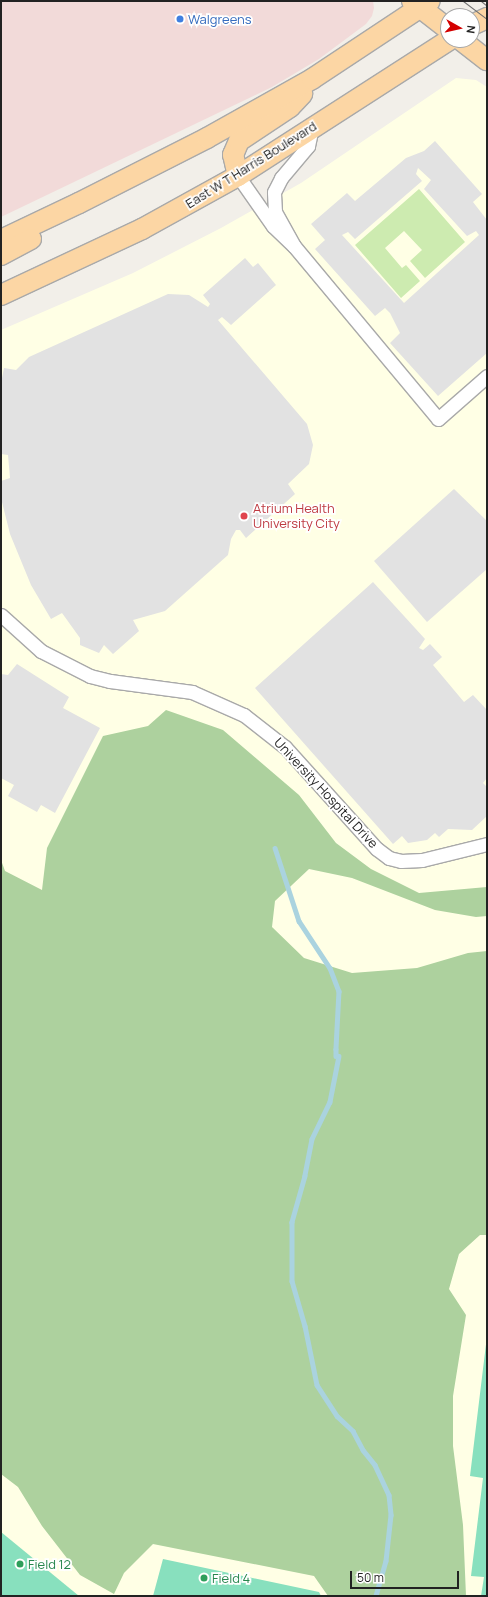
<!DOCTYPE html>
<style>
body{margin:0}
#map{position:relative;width:488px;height:1597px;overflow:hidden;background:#f2efe9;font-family:Manrope,sans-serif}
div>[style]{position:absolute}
.commercial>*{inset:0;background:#f2dad9}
.education>*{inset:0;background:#ffffe5}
.grass>*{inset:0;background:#cdebb0}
.forest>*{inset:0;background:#add19e}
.pitch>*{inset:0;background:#88e0be}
.parking>*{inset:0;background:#e2e2e2}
.stream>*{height:4.5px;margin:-2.25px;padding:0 2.25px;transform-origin:2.25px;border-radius:2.25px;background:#aad3df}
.roads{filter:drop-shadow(1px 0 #a9a9a9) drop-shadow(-1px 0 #a9a9a9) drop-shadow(0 1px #a9a9a9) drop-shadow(0 -1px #a9a9a9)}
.street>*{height:13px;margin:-6.5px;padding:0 6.5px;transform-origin:6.5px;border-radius:6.5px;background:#fff}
.primary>*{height:20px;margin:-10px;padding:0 10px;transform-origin:10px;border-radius:10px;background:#fcd6a4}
.tram>*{height:1px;margin:-0.5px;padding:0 0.5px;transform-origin:0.5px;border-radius:0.5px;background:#707070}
.dots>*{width:11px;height:11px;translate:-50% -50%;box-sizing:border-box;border:2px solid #fff;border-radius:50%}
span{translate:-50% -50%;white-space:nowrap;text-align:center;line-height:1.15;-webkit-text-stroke:3.5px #fff;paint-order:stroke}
.shop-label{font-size:13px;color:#366cbe}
.left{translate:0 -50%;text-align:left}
.street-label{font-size:13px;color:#222}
.health-label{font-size:13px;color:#be3a42}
.leisure-label{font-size:13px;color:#27864d}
.frame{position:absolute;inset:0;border:2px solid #222;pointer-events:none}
.north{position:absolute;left:440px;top:8px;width:40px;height:40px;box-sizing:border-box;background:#fff;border:1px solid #a7a7a7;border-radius:50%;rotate:98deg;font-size:11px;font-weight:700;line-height:16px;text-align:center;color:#222}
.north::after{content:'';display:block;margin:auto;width:14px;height:18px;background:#d40000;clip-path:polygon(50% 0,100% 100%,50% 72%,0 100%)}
.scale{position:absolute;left:350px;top:1571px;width:109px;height:18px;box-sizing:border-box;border:2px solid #222;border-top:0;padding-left:5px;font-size:12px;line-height:14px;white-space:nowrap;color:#222;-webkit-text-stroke:3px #fff;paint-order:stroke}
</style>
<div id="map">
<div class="commercial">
<div style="clip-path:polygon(1px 1px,373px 1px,374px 8px,372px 16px,366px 24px,319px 59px,272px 87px,1px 217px)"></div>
</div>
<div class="education">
<div style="clip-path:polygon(456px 78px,476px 80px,487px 87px,487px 1596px,1px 1596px,1px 330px,133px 273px,221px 228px,301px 183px)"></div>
</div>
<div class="grass">
<div style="clip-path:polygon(419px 189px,465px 242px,425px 278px,410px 261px,422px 250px,404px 231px,385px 248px,402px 268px,406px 265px,420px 281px,401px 298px,355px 245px)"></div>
</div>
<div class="forest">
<div style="clip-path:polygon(166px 710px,223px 730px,299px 795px,336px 843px,371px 869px,419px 893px,487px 887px,487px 916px,476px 917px,435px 910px,352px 878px,309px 869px,275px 901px,272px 927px,304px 958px,352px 973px,417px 968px,468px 953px,487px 951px,487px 1235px,480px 1235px,459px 1254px,449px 1289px,466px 1315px,453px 1396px,453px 1446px,463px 1525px,466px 1596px,328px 1596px,314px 1576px,153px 1544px,124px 1573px,114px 1594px,80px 1575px,42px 1526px,18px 1487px,1px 1474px,1px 860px,5px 871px,42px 890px,47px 848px,103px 736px,148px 726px)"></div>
</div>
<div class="pitch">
<div style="clip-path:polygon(487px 1336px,487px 1596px,481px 1596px,484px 1577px,471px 1576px,483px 1478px,470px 1476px)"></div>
<div style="clip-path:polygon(1px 1532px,79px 1596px,1px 1596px)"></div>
<div style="clip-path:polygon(163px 1559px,319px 1592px,321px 1596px,153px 1596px)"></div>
</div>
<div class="parking">
<div style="clip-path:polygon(evenodd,435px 141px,482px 194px,473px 202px,487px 220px,487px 353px,438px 396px,390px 343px,400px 333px,390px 313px,385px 308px,375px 316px,315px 249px,325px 240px,311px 224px,347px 193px,355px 201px,406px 158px,424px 151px,435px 141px,418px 168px,431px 180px,424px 189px,467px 236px,476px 231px,479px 235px,404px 303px,342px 235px,348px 232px,355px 239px,422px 181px,416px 174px,418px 168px)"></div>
<div style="clip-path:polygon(245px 258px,253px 267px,258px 263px,276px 285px,231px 325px,222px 317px,218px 320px,307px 424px,313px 445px,309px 464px,288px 484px,295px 494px,246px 538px,240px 530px,236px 530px,231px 539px,228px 555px,165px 611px,133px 620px,139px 631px,113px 654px,104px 645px,99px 653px,80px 645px,80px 638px,62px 613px,51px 619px,31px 585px,10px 534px,1px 498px,1px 481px,10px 478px,8px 455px,1px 454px,1px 383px,4px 368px,16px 370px,29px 357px,168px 294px,189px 295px,208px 307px,210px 304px,203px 295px)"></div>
<div style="clip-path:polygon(454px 489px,487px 521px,487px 569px,427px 622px,374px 561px)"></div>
<div style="clip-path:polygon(373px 582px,425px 639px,419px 648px,423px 650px,430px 644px,442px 657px,433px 665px,464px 702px,473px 695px,487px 710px,487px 778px,483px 783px,487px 787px,487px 816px,472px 830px,448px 829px,439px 837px,435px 833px,427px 840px,408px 843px,402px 836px,393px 844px,255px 688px)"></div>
<div style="clip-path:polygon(17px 664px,69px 697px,63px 708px,100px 728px,55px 813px,41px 805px,37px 812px,8px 796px,14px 785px,1px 778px,1px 674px,8px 675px)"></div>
</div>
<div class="stream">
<div style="left:275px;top:848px;width:77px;rotate:71.8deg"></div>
<div style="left:299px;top:921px;width:56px;rotate:56.6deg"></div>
<div style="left:330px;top:968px;width:25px;rotate:69deg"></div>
<div style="left:339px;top:991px;width:58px;rotate:93deg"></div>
<div style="left:336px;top:1049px;width:7px;rotate:90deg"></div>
<div style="left:336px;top:1056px;width:3px"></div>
<div style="left:339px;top:1056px;width:47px;rotate:101.1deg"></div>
<div style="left:330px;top:1102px;width:41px;rotate:115.9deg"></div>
<div style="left:312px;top:1139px;width:38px;rotate:101deg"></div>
<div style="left:305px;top:1176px;width:48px;rotate:105.8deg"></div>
<div style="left:292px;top:1222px;width:59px;rotate:90deg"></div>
<div style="left:292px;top:1281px;width:47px;rotate:73.9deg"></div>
<div style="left:305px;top:1326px;width:60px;rotate:78.5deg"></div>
<div style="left:317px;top:1385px;width:37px;rotate:57deg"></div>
<div style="left:337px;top:1416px;width:22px;rotate:43deg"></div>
<div style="left:353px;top:1431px;width:21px;rotate:62deg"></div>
<div style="left:363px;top:1450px;width:19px;rotate:51deg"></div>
<div style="left:375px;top:1465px;width:33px;rotate:65deg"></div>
<div style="left:389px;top:1495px;width:20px;rotate:84deg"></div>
<div style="left:391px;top:1515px;width:46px;rotate:96.2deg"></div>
<div style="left:386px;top:1561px;width:36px;rotate:106deg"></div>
</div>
<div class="roads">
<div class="street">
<div style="left:238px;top:176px;width:61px;rotate:55deg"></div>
<div style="left:273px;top:226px;width:29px;rotate:44deg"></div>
<div style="left:294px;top:246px;width:39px;rotate:-119deg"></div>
<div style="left:275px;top:212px;width:20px;rotate:-93deg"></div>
<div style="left:274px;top:192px;width:16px;rotate:-63deg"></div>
<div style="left:281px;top:178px;width:42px;rotate:-49.8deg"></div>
<div style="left:308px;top:146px;width:19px;rotate:-78deg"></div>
<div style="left:294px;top:246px;width:225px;rotate:50.2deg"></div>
<div style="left:438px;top:419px;width:65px;rotate:-41.3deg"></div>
<div style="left:1px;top:615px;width:54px;rotate:42deg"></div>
<div style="left:41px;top:651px;width:55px;rotate:27deg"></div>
<div style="left:90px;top:676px;width:21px;rotate:14deg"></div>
<div style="left:110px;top:681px;width:83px;rotate:7.6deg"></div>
<div style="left:192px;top:692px;width:57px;rotate:23.9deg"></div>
<div style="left:244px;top:715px;width:52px;rotate:38deg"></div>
<div style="left:285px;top:747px;width:137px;rotate:48deg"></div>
<div style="left:377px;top:849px;width:15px;rotate:37deg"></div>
<div style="left:389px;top:858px;width:12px;rotate:14deg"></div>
<div style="left:401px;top:861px;width:21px;rotate:-3deg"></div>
<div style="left:422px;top:860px;width:67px;rotate:-13.8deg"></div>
</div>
<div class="primary">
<div style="left:412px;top:1px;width:46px;rotate:37.9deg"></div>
<div style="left:472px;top:25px;width:17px;rotate:-25deg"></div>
<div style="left:461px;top:40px;width:33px;rotate:38deg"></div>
<div style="left:238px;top:176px;width:22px;rotate:-103deg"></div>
<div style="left:233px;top:155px;width:15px;rotate:-67deg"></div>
<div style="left:239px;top:141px;width:61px;rotate:-33.7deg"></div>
<div style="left:290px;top:107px;width:18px;rotate:-47deg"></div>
<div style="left:1px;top:240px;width:86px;rotate:-25.4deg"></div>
<div style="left:79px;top:203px;width:144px;rotate:-26.9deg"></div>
<div style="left:207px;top:138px;width:120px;rotate:-29.3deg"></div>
<div style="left:312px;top:79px;width:141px;rotate:-33.5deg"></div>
<div style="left:1px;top:255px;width:34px;rotate:-28deg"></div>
<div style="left:1px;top:295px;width:156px;rotate:-25.1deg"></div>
<div style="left:142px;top:229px;width:110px;rotate:-28.9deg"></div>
<div style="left:238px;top:176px;width:251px;rotate:-32.8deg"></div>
</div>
</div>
<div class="tram">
<div style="left:463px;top:1px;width:30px;rotate:37deg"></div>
<div style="left:481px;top:1px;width:8px;rotate:40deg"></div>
</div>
<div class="dots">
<div style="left:180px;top:19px;background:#3f7fe0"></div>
<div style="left:244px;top:516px;background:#e0444e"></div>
<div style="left:20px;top:1564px;background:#2e9e5b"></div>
<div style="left:204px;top:1578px;background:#2e9e5b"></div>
</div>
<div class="shop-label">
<span class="left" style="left:188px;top:19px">Walgreens</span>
</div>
<div class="street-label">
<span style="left:251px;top:165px;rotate:-32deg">East W T Harris Boulevard</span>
<span style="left:326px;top:793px;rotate:47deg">University Hospital Drive</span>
</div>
<div class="health-label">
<span class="left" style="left:253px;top:516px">Atrium Health<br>University City</span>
</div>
<div class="leisure-label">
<span class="left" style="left:28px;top:1564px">Field 12</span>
<span class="left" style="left:212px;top:1578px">Field 4</span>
</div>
<div class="frame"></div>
<div class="north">N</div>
<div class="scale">50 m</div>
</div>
